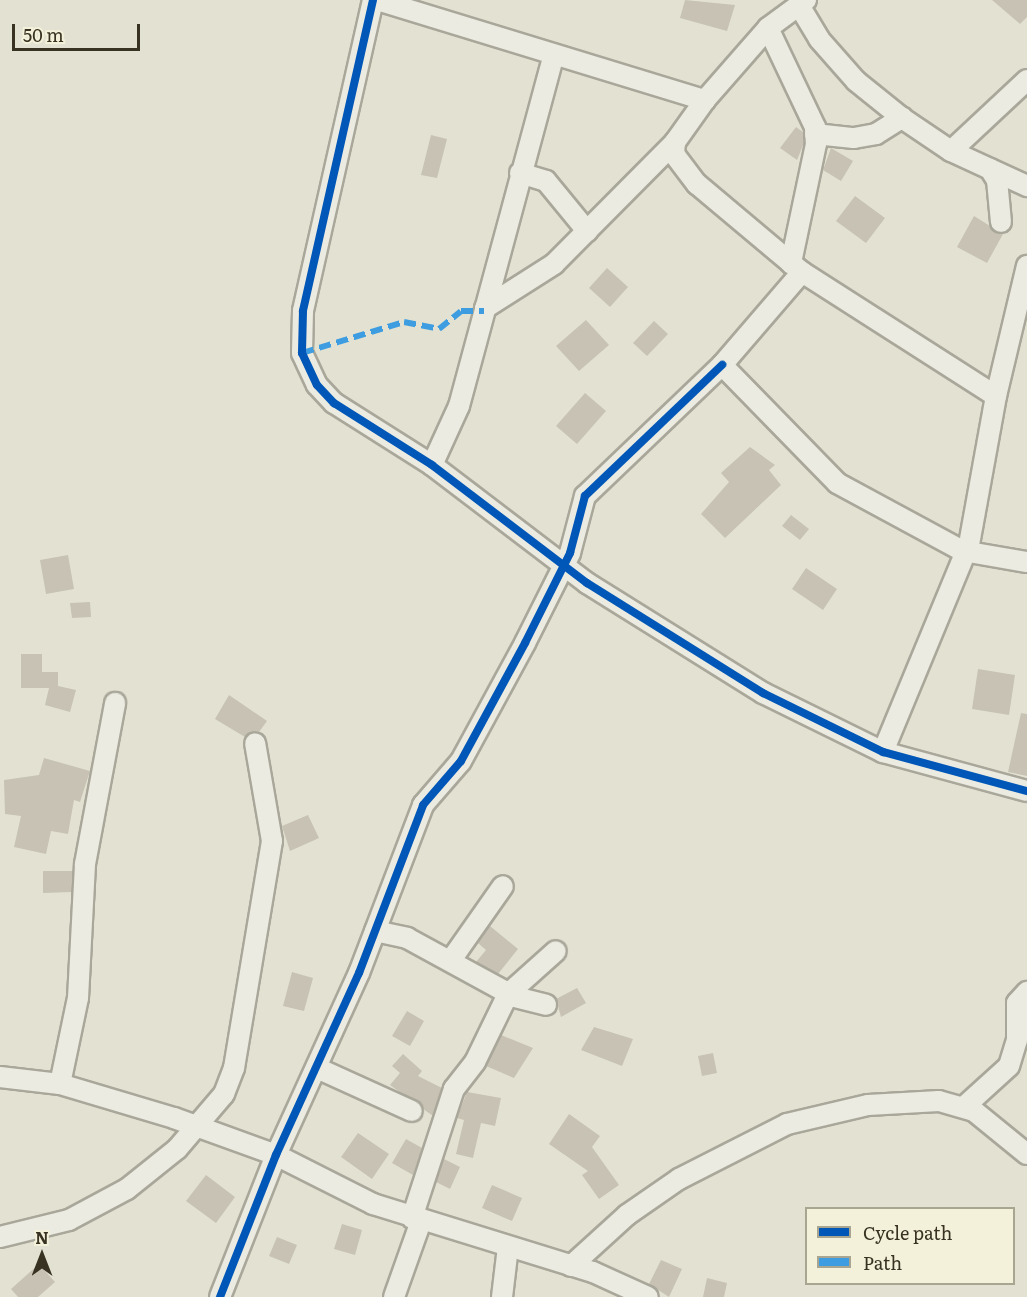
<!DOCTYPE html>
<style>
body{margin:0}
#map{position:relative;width:1027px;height:1297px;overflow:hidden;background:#e3e2d2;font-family:Literata,serif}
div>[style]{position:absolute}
.building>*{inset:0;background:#c7c2b3}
.roads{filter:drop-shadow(2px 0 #a9a79a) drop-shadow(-2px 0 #a9a79a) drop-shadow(0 2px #a9a79a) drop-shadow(0 -2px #a9a79a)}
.minor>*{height:20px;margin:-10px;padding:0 10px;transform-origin:10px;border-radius:10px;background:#ecebe2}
.quiet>*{height:6px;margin-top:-3px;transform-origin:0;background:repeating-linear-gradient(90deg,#3e9de0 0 12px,transparent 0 18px)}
.cycleway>*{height:8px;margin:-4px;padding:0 4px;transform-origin:4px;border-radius:4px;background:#0057b8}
span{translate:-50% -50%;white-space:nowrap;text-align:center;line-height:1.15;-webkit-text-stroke:6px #f3f1d9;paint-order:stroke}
.legend{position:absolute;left:805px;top:1207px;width:210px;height:78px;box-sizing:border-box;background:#f3f1d9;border:2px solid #a8a590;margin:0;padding:8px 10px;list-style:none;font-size:18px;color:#383222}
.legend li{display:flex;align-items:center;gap:12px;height:30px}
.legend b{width:30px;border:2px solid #a8a590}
.north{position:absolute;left:12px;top:1225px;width:60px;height:60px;-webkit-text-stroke:4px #f3f1d9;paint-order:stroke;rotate:0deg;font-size:16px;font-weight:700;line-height:24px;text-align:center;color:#383222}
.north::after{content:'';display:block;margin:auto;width:21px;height:27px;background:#383222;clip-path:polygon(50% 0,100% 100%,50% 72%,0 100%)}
.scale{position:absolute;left:12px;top:24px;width:128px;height:27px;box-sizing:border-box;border:3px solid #383222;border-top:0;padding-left:8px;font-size:18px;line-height:21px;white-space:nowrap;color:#383222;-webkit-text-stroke:4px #f3f1d9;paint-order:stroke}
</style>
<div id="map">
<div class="building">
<div style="clip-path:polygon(685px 0,735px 5px,727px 31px,680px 18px)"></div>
<div style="clip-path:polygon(992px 0,1027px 0,1027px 17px,1020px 24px)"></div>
<div style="clip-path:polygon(796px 127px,803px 132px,804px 143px,797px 160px,780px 148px)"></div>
<div style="clip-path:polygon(431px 135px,447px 139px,437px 178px,421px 175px)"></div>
<div style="clip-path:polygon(831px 148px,853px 161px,841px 181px,823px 170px)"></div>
<div style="clip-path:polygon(855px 196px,885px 218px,866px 243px,836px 221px)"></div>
<div style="clip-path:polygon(974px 216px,1003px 234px,987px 263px,957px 247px)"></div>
<div style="clip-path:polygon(607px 268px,628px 287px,610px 307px,589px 288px)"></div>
<div style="clip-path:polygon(586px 320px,609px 345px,579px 371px,556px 346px)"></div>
<div style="clip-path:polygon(654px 321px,668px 334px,647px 356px,633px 343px)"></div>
<div style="clip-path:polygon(585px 393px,606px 411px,577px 444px,556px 426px)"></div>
<div style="clip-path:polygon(750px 447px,775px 465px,769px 470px,781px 485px,725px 538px,701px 514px,729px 482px,721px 473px)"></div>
<div style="clip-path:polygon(791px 515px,809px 529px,800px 540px,782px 526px)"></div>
<div style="clip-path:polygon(68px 555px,74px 589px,46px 594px,40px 560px)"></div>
<div style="clip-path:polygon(806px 568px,837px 589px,823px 610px,792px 589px)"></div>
<div style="clip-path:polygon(90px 602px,91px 617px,72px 618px,70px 603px)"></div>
<div style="clip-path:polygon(21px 654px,42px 654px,42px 672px,58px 672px,58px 686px,76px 690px,70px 712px,45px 705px,49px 688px,21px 688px)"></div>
<div style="clip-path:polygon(978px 669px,1015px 675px,1009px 715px,972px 709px)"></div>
<div style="clip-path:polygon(229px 695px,267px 721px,259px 732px,245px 737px,215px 719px)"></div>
<div style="clip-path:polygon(1021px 713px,1027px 714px,1027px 776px,1008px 772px)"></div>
<div style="clip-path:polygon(44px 758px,90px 771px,80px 802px,74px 800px,68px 834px,51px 831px,46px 854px,14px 847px,21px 816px,5px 814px,4px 780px,39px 775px)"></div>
<div style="clip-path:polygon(308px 815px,319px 838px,290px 851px,282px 826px)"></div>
<div style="clip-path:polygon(43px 871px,73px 871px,72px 892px,43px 893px)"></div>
<div style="clip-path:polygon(490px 926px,518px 949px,498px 974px,476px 962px,486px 950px,478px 943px)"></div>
<div style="clip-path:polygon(292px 972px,313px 978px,304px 1011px,283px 1006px)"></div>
<div style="clip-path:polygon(577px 988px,586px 1003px,561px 1017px,556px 999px)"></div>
<div style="clip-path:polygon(407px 1011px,424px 1021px,410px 1046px,392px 1036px)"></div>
<div style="clip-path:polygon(594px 1027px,633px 1039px,622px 1066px,581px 1050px)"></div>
<div style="clip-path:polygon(501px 1035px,533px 1048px,514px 1078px,486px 1066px)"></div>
<div style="clip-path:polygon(713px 1053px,717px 1073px,702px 1076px,698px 1056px)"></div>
<div style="clip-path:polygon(403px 1054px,422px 1071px,418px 1076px,442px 1088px,433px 1116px,390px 1085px,400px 1073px,392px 1066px)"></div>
<div style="clip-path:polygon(467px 1092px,501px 1098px,495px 1126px,481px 1123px,473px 1158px,456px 1154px,464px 1120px,457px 1118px)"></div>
<div style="clip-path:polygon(569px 1114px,600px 1136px,592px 1147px,619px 1185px,599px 1199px,582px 1175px,588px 1171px,549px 1144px)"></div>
<div style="clip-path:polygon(358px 1133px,389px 1154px,372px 1179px,341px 1157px)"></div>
<div style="clip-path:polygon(406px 1139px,422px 1148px,413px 1175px,392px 1163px)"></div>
<div style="clip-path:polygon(444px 1159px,460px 1167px,450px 1189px,436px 1182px)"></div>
<div style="clip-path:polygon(206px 1175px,235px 1197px,216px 1223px,186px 1201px)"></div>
<div style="clip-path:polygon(492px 1185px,522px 1198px,512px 1221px,482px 1208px)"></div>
<div style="clip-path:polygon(342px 1224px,362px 1230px,355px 1255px,334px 1249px)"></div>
<div style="clip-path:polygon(277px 1237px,297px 1245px,289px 1264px,269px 1256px)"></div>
<div style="clip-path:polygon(661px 1260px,682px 1269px,669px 1297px,649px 1284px)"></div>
<div style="clip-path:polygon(39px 1264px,55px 1282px,38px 1297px,18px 1297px,11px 1289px)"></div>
<div style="clip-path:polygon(707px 1278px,727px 1283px,724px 1297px,703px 1297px)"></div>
</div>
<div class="roads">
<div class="minor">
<div style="left:373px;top:0;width:319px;rotate:102.7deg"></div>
<div style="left:303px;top:311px;width:42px;rotate:91.4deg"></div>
<div style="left:302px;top:353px;width:35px;rotate:65deg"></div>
<div style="left:317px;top:385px;width:25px;rotate:47deg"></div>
<div style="left:334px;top:403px;width:116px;rotate:32.3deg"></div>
<div style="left:432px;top:465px;width:195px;rotate:37.3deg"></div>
<div style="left:587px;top:583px;width:208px;rotate:32deg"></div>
<div style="left:763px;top:693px;width:134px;rotate:26.2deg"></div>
<div style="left:883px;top:752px;width:149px;rotate:15.2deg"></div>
<div style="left:377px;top:0;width:343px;rotate:17deg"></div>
<div style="left:806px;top:0;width:47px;rotate:143.6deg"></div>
<div style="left:768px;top:28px;width:96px;rotate:131.2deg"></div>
<div style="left:705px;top:100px;width:52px;rotate:125.5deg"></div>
<div style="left:675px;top:142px;width:12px;rotate:95deg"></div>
<div style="left:674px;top:154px;width:38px;rotate:53deg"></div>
<div style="left:697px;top:184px;width:137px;rotate:40deg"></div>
<div style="left:802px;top:272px;width:230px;rotate:32.6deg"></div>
<div style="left:996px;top:396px;width:150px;rotate:100.3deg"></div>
<div style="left:969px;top:544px;width:225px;rotate:112.5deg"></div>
<div style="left:800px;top:7px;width:37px;rotate:59deg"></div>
<div style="left:819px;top:39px;width:56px;rotate:48.6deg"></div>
<div style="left:856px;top:81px;width:59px;rotate:38.8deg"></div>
<div style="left:902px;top:118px;width:59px;rotate:34deg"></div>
<div style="left:951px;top:151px;width:84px;rotate:24.7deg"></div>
<div style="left:768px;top:28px;width:110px;rotate:64.6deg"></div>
<div style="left:815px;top:127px;width:17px;rotate:87deg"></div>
<div style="left:816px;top:144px;width:122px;rotate:101.9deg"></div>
<div style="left:815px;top:134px;width:39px;rotate:6deg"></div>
<div style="left:854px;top:138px;width:22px;rotate:-10deg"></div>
<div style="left:876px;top:134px;width:31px;rotate:-32deg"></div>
<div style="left:951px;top:151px;width:104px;rotate:-43.1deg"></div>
<div style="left:990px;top:169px;width:13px;rotate:58deg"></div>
<div style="left:997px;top:180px;width:42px;rotate:84.6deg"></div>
<div style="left:520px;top:173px;width:27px;rotate:17deg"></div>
<div style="left:546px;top:181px;width:65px;rotate:50.6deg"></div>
<div style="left:802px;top:272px;width:123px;rotate:130.7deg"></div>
<div style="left:722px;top:365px;width:165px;rotate:45.7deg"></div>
<div style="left:837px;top:483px;width:143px;rotate:28.4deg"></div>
<div style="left:963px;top:551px;width:65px;rotate:9.8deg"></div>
<div style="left:485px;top:308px;width:82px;rotate:-32.5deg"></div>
<div style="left:554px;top:264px;width:172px;rotate:-45.2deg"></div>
<div style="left:996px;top:396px;width:134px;rotate:-76.6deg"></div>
<div style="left:432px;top:465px;width:65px;rotate:-65.4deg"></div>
<div style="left:459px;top:406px;width:364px;rotate:-74.9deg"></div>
<div style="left:375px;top:931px;width:33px;rotate:12deg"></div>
<div style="left:407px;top:938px;width:123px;rotate:28.6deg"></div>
<div style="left:515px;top:997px;width:32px;rotate:14deg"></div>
<div style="left:451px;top:960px;width:90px;rotate:-54.9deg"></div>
<div style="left:317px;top:1068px;width:104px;rotate:24.4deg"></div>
<div style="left:0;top:1077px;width:60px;rotate:6.7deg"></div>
<div style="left:60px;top:1084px;width:119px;rotate:16.6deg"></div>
<div style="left:174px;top:1118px;width:109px;rotate:19.9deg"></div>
<div style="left:276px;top:1155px;width:109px;rotate:26.8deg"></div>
<div style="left:373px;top:1204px;width:230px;rotate:17.2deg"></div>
<div style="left:593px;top:1272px;width:60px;rotate:24.4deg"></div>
<div style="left:60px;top:1084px;width:88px;rotate:-78.2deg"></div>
<div style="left:78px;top:998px;width:134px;rotate:-87deg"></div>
<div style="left:85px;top:864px;width:164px;rotate:-79.4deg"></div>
<div style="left:965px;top:1106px;width:59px;rotate:-42.3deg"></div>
<div style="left:1009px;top:1066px;width:27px;rotate:-73deg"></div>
<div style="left:1017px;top:1040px;width:37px;rotate:-90deg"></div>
<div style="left:1017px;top:1003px;width:15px;rotate:-48deg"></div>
<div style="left:412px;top:1218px;width:136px;rotate:-72deg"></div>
<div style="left:454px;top:1089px;width:34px;rotate:-52deg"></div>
<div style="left:475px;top:1062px;width:76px;rotate:-64.1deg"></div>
<div style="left:508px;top:994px;width:64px;rotate:-41.9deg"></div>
<div style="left:0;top:1237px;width:71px;rotate:-13.8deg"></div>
<div style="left:69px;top:1220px;width:66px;rotate:-28.1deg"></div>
<div style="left:127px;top:1189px;width:64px;rotate:-38.7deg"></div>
<div style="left:177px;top:1149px;width:72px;rotate:-49.5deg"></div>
<div style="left:224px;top:1094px;width:28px;rotate:-69deg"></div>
<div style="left:234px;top:1068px;width:230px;rotate:-80.5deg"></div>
<div style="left:272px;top:841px;width:99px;rotate:-99.8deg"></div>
<div style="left:571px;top:1266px;width:76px;rotate:-42.3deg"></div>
<div style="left:627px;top:1215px;width:63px;rotate:-34.7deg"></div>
<div style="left:679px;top:1179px;width:121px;rotate:-27deg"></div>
<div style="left:787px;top:1124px;width:83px;rotate:-13.2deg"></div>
<div style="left:868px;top:1105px;width:71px;rotate:-3.2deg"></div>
<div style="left:939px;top:1101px;width:36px;rotate:16deg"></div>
<div style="left:974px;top:1111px;width:68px;rotate:39.1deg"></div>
<div style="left:220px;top:1297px;width:153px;rotate:-68.5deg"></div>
<div style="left:276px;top:1155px;width:200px;rotate:-65.5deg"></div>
<div style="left:359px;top:973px;width:180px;rotate:-69.1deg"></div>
<div style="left:423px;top:805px;width:58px;rotate:-49.2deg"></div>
<div style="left:461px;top:761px;width:134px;rotate:-61.5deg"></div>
<div style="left:525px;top:643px;width:101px;rotate:-63.4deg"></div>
<div style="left:570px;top:553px;width:59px;rotate:-75.3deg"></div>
<div style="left:585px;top:496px;width:190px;rotate:-43.7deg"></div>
<div style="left:394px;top:1297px;width:81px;rotate:-70.4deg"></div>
<div style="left:502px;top:1297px;width:50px;rotate:-83.2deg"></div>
</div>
</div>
<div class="quiet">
<div style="left:302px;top:353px;width:107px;rotate:-16.9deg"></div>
<div style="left:404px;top:322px;width:36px;rotate:11deg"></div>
<div style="left:439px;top:329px;width:28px;rotate:-39deg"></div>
<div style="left:461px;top:311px;width:23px"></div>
</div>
<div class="cycleway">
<div style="left:373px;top:0;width:319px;rotate:102.7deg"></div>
<div style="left:303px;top:311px;width:42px;rotate:91.4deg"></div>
<div style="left:302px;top:353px;width:35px;rotate:65deg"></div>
<div style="left:317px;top:385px;width:25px;rotate:47deg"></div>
<div style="left:334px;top:403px;width:116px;rotate:32.3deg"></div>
<div style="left:432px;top:465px;width:195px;rotate:37.3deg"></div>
<div style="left:587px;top:583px;width:208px;rotate:32deg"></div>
<div style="left:763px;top:693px;width:134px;rotate:26.2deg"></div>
<div style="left:883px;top:752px;width:149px;rotate:15.2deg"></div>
<div style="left:220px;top:1297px;width:153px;rotate:-68.5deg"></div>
<div style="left:276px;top:1155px;width:200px;rotate:-65.5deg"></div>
<div style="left:359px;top:973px;width:180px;rotate:-69.1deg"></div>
<div style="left:423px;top:805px;width:58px;rotate:-49.2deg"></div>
<div style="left:461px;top:761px;width:134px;rotate:-61.5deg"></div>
<div style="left:525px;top:643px;width:101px;rotate:-63.4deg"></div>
<div style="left:570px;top:553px;width:59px;rotate:-75.3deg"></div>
<div style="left:585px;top:496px;width:190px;rotate:-43.7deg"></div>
</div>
<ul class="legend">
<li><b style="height:8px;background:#0057b8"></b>Cycle path</li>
<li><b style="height:8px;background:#3e9de0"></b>Path</li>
</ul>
<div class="north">N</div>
<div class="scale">50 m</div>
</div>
